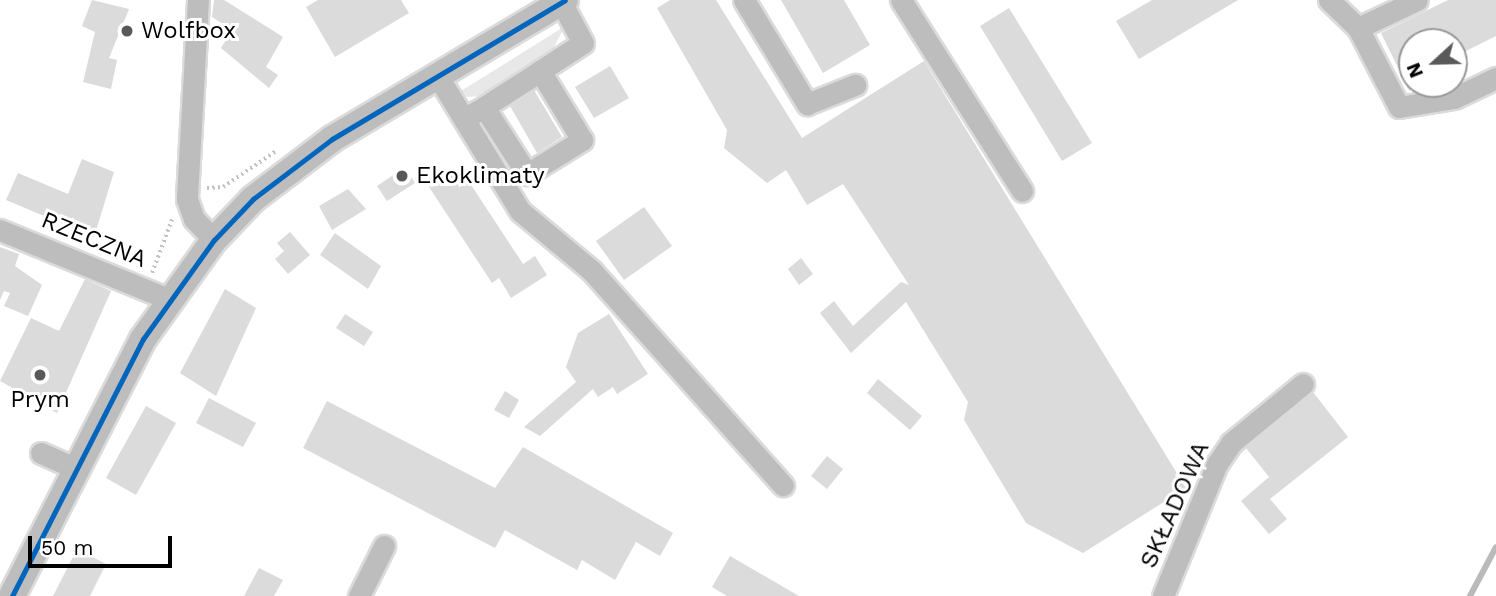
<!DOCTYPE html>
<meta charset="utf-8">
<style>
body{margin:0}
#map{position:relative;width:1496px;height:596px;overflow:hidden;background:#fff;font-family:"Work Sans",sans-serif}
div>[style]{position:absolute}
.green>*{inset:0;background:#e8e8e8}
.stream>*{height:6px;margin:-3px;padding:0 3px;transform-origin:3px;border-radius:3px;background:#bababa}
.building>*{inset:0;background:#dbdbdb}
.path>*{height:3.5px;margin-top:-1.75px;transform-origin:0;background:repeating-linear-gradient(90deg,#c2c2c2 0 2px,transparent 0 5.5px)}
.roads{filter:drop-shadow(2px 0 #dbdbdb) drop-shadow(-2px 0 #dbdbdb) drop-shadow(0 2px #dbdbdb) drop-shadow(0 -2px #dbdbdb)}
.minor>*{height:21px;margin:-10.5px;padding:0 10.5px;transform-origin:10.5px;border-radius:10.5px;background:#bdbdbd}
.major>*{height:26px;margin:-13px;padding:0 13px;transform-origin:13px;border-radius:13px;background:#bdbdbd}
.bus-1>*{height:5px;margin:-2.5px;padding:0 2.5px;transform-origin:2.5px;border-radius:2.5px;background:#0065bd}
.dots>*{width:19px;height:19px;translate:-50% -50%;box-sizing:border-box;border:4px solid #fff;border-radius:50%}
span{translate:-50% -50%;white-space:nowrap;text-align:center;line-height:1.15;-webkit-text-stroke:6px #fff;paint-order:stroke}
.poi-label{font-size:24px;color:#000}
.left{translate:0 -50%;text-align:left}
.street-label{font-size:24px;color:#000}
.north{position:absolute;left:1398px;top:28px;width:70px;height:70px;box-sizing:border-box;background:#fff;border:2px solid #999;border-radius:50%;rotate:248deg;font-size:19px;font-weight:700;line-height:28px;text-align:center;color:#000}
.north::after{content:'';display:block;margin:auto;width:24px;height:32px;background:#595959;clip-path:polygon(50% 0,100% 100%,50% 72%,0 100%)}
.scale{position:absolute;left:28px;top:536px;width:144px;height:32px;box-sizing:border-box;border:4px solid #000;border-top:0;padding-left:9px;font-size:21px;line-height:24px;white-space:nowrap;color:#000;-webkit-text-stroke:5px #fff;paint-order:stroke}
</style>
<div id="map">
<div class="green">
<div style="clip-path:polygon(565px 26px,554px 47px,482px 96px,467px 97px,461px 91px)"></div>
</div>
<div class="stream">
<div style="left:1470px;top:596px;width:55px;rotate:-62deg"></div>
</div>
<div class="building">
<div style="clip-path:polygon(92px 0,129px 9px,109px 58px,117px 60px,111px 89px,83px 82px,95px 32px,82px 26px)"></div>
<div style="clip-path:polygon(214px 0,224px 0,283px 37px,266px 67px,278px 75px,269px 88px,221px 48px,232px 30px,212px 17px)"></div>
<div style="clip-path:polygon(318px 0,401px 0,409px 13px,335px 57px,306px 7px)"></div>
<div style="clip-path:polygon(670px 0,716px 0,802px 138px,924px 61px,1186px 488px,1083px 553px,1026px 523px,964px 420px,968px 402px,906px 302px,851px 353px,820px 313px,834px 301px,853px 326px,901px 282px,909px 285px,843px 184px,807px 205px,786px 170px,767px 183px,724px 148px,727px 130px,657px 8px)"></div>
<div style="clip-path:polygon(781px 0,844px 0,870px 45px,823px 73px)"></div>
<div style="clip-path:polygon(1152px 0,1238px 0,1139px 59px,1116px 21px)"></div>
<div style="clip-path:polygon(1448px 0,1496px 0,1496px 36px,1454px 57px,1454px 42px,1412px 42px,1410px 92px,1381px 33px)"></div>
<div style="clip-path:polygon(1009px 8px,1092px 143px,1062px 161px,980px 26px)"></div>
<div style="clip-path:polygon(610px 66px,629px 98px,594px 118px,575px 87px)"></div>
<div style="clip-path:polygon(534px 90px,562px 137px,537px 153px,510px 106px)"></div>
<div style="clip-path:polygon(82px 159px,114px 172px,94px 237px,6px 200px,18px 173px,68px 194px)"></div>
<div style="clip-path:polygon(405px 167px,415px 183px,387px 201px,377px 186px)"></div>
<div style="clip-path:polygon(460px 168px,523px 264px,535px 256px,547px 275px,511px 298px,499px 278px,492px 283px,429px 187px)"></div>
<div style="clip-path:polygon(348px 189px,366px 209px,332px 230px,319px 206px)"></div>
<div style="clip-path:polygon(644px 207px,672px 246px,624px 280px,596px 241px)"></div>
<div style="clip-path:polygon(290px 232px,310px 255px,288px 274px,275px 259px,284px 251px,277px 243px)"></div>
<div style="clip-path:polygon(335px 233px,381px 266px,368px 289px,320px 255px)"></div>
<div style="clip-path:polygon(0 247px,19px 254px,15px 266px,42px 285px,28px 316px,4px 306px,10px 293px,4px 291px,0 300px)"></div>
<div style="clip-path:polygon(801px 258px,813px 274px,799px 285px,788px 269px)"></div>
<div style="clip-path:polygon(85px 279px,111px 291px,57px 413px,0 381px,31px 318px,59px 331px)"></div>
<div style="clip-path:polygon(225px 289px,256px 308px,216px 396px,180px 373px)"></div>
<div style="clip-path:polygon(345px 314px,373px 332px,364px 346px,336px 328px)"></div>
<div style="clip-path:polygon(609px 314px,648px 374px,617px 394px,613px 387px,598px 397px,593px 389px,540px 436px,524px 427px,576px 382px,566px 367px,578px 333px)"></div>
<div style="clip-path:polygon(878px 379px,922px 416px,910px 430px,867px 393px)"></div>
<div style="clip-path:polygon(505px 391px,519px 400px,509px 418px,494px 410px)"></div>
<div style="clip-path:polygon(1313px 392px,1348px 437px,1270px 499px,1287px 519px,1269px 534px,1241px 501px,1269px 477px,1246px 448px)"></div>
<div style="clip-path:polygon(209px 398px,256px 423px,243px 447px,196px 423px)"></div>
<div style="clip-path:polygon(327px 401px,495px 488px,523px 447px,673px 533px,660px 556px,636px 542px,615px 580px,582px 560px,577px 570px,505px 530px,495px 548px,303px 448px)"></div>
<div style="clip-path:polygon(146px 406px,176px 423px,136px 495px,106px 478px)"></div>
<div style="clip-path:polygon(827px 456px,843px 469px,827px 489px,811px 476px)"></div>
<div style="clip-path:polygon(77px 549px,106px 564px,90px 596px,53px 596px)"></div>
<div style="clip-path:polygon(730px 556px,799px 596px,727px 596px,712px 587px)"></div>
<div style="clip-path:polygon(259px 568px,283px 580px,274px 596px,244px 596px)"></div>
</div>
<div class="path">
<div style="left:207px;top:188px;width:16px;rotate:-4deg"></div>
<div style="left:223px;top:187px;width:64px;rotate:-34.2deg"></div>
<div style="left:152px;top:273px;width:58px;rotate:-69.7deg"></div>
</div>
<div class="roads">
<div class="minor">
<div style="left:198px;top:0;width:199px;rotate:93.2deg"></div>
<div style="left:187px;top:199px;width:21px;rotate:71deg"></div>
<div style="left:194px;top:219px;width:29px;rotate:46deg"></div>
<div style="left:744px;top:0;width:122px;rotate:58.8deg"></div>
<div style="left:807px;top:104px;width:52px;rotate:-21.6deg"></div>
<div style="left:901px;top:0;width:226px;rotate:57.6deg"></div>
<div style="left:1329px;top:0;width:40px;rotate:44deg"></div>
<div style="left:1358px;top:28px;width:89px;rotate:62.6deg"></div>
<div style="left:1399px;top:107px;width:56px;rotate:-9.3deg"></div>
<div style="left:1454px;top:98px;width:47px;rotate:-25.5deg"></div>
<div style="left:1358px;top:28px;width:65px;rotate:-25.4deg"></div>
<div style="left:437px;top:75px;width:159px;rotate:58.6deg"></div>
<div style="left:520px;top:211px;width:94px;rotate:39.8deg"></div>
<div style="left:592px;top:271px;width:287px;rotate:48.3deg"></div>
<div style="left:484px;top:107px;width:67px;rotate:-32.7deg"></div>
<div style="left:464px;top:119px;width:23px;rotate:-31deg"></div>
<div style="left:484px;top:107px;width:80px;rotate:57.3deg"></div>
<div style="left:527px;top:174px;width:65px;rotate:-31.7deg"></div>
<div style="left:582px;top:140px;width:81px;rotate:-121.3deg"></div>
<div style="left:540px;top:71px;width:51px;rotate:-33.1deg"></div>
<div style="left:583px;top:43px;width:47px;rotate:-118.2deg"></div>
<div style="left:0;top:230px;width:182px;rotate:22.3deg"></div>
<div style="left:41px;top:453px;width:39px;rotate:24deg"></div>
<div style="left:359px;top:596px;width:56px;rotate:-63.4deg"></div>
<div style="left:1163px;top:596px;width:143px;rotate:-67.8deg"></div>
<div style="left:1217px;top:464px;width:25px;rotate:-56deg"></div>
<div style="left:1231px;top:443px;width:93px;rotate:-39.3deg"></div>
</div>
<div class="major">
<div style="left:12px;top:596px;width:288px;rotate:-63deg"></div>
<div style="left:143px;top:339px;width:122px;rotate:-54.4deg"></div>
<div style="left:214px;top:240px;width:57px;rotate:-46.4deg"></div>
<div style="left:253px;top:199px;width:99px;rotate:-37.2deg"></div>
<div style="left:332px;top:139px;width:271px;rotate:-30.8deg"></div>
</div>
</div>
<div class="bus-1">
<div style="left:12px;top:596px;width:288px;rotate:-63deg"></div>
<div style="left:143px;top:339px;width:122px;rotate:-54.4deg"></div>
<div style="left:214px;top:240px;width:57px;rotate:-46.4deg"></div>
<div style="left:253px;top:199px;width:99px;rotate:-37.2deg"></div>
<div style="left:332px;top:139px;width:271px;rotate:-30.8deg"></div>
</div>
<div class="dots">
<div style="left:127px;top:31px;background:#595959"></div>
<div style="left:402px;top:176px;background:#595959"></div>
<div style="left:40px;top:375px;background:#595959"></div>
</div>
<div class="poi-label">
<span class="left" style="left:141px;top:31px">Wolfbox</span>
<span class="left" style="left:416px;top:176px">Ekoklimaty</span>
<span style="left:40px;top:400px">Prym</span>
</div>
<div class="street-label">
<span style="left:94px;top:240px;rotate:22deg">RZECZNA</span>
<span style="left:1175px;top:505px;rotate:-66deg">SKŁADOWA</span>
</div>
<div class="north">N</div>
<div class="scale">50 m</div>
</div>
